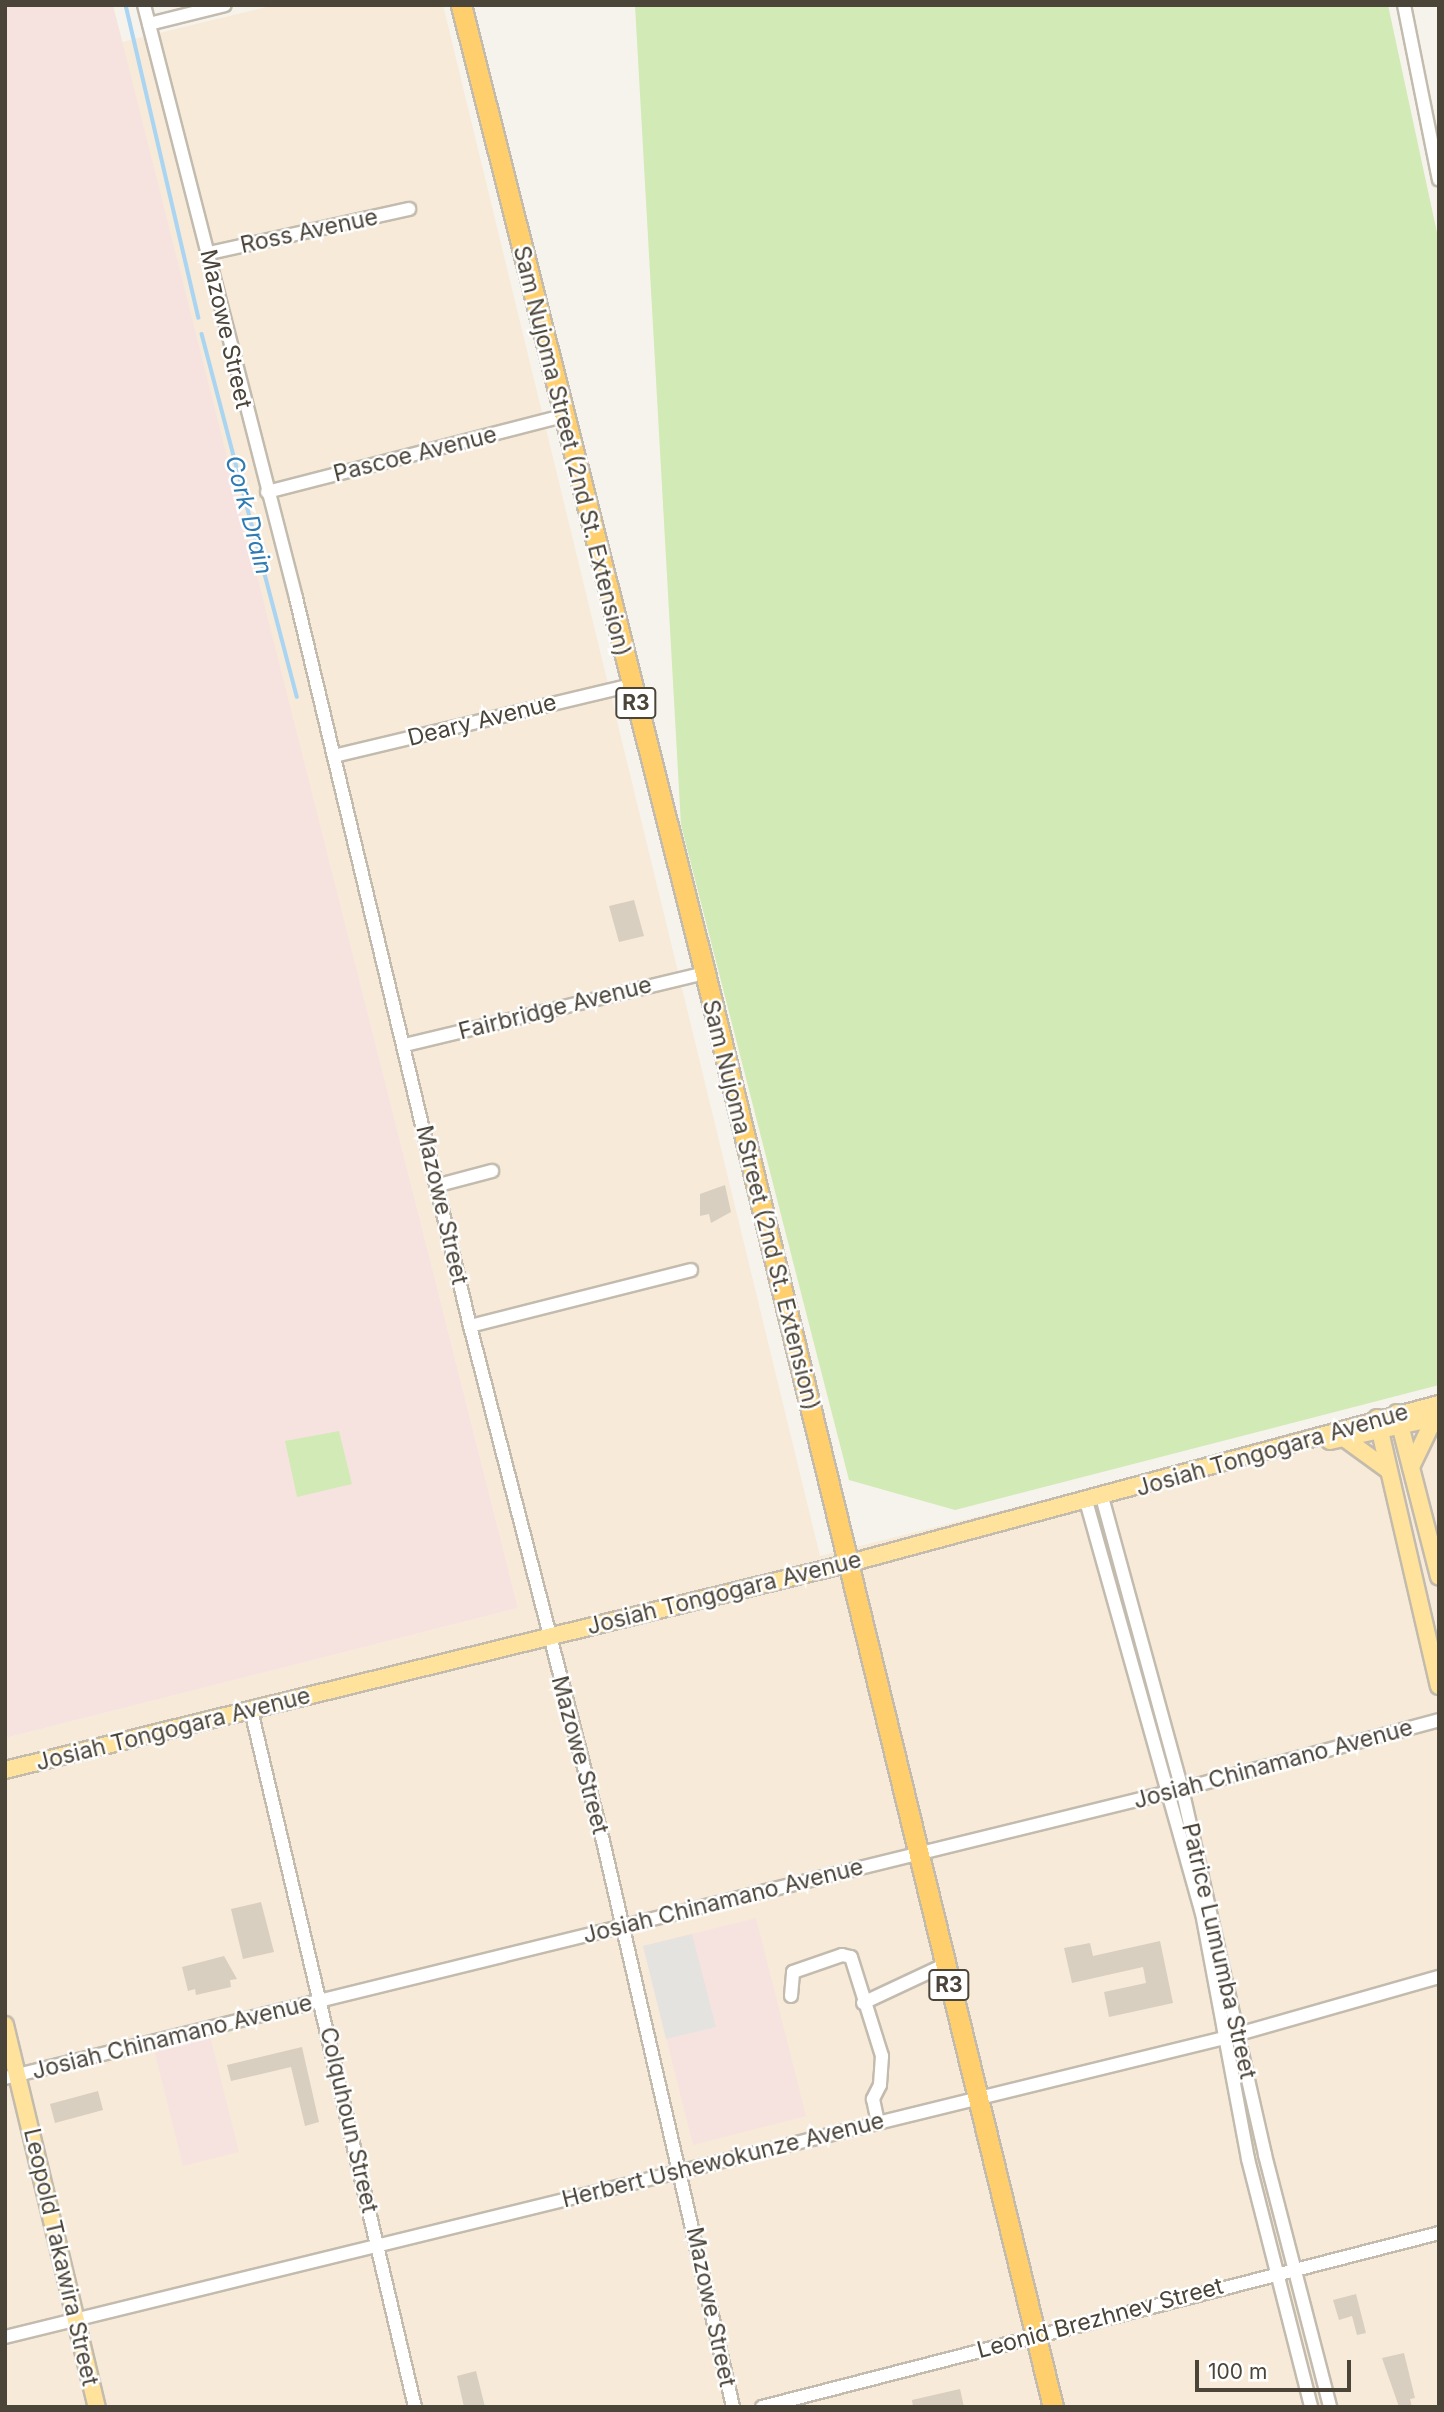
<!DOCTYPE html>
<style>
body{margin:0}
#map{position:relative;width:1444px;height:2412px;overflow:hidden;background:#f6f3ec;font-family:Inter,sans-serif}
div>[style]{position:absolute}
.commercial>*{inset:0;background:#f7ead8}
.medical>*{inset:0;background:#f6e3e0}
.green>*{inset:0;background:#d2eab5}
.parking>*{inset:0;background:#e5e3e0}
.stream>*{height:3.5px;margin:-1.75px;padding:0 1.75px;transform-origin:1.75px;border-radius:1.75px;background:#a9d4f2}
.building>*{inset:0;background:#d8cfc1}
.roads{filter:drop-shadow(2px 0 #c2bbae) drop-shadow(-2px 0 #c2bbae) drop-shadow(0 2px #c2bbae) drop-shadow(0 -2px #c2bbae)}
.minor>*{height:12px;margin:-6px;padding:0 6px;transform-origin:6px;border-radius:6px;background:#fff}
.major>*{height:16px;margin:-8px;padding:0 8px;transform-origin:8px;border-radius:8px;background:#ffe39c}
.highway>*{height:19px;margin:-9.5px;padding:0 9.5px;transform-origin:9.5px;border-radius:9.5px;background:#ffcf6e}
span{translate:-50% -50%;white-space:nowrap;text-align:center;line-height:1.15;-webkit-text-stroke:5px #fff;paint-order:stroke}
.shield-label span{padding:2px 5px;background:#fff;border:2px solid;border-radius:5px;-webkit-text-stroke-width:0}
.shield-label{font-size:21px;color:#4b4439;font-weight:700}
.street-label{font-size:23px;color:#4b4439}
.water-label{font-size:24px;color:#2e7ab2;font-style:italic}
.frame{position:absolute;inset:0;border:7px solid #4b4439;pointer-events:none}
.scale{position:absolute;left:1195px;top:2360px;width:156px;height:32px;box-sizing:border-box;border:4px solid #4b4439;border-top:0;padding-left:9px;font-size:21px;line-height:24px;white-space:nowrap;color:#4b4439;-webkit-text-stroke:5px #fff;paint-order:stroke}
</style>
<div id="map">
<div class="commercial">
<div style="clip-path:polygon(275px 5px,443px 5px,820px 1556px,1439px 1401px,1439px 2407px,5px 2407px,5px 1738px,518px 1608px,122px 42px)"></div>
</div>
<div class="medical">
<div style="clip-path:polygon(5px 5px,113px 5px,518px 1608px,5px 1738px)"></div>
<div style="clip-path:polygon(756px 1918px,806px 2116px,693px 2145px,643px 1946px)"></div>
<div style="clip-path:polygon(208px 2028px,239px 2152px,183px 2166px,152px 2042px)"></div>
</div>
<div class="green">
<div style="clip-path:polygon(635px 5px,1388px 5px,1439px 242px,1439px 1385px,955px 1510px,849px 1480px,681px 825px)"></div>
<div style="clip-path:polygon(339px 1431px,352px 1484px,297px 1497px,285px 1441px)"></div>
</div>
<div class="parking">
<div style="clip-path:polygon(692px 1934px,716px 2027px,666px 2039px,643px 1946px)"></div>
</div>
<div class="stream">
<div style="left:126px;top:5px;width:321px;rotate:76.9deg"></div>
<div style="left:202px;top:334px;width:375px;rotate:75.3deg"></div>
</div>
<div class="building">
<div style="clip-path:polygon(634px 900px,644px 936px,619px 942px,609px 906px)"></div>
<div style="clip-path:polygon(725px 1185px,731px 1212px,711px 1223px,709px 1214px,700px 1216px,700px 1194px)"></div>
<div style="clip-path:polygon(261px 1902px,274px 1952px,243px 1959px,231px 1909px)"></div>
<div style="clip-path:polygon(1160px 1941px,1173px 2003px,1109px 2017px,1104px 1992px,1146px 1983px,1143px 1967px,1072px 1983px,1064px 1948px,1090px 1943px,1093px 1956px)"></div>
<div style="clip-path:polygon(224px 1956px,237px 1979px,230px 1980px,231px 1987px,196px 1995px,195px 1989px,188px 1991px,182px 1967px)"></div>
<div style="clip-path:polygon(302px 2047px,319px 2122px,305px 2126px,291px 2067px,231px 2081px,227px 2065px)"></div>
<div style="clip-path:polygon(98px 2091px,103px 2110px,55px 2123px,50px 2104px)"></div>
<div style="clip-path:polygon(1356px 2294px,1366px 2333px,1357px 2335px,1352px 2316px,1339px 2320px,1333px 2300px)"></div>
<div style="clip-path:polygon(1404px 2353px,1415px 2398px,1410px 2399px,1412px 2407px,1399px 2407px,1382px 2358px)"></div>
<div style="clip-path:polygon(476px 2371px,485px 2407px,464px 2407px,457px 2376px)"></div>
<div style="clip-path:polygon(960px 2389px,964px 2407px,913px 2407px,912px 2400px)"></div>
</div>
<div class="roads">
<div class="minor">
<div style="left:144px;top:5px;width:612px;rotate:75.62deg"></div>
<div style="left:296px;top:598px;width:749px;rotate:76.56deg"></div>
<div style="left:470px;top:1326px;width:532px;rotate:75.52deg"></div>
<div style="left:603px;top:1841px;width:581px;rotate:77.06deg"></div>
<div style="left:1404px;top:5px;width:178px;rotate:78.7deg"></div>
<div style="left:149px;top:24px;width:78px;rotate:-14deg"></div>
<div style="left:209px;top:253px;width:205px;rotate:-12.4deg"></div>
<div style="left:267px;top:492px;width:307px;rotate:-14.4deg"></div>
<div style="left:334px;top:756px;width:305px;rotate:-13.4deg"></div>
<div style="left:405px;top:1045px;width:309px;rotate:-13.5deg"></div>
<div style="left:439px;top:1185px;width:55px;rotate:-14.8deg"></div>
<div style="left:470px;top:1326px;width:228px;rotate:-14.2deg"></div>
<div style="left:1102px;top:1497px;width:303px;rotate:74.7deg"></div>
<div style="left:1182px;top:1789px;width:375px;rotate:77.2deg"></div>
<div style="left:1265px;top:2155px;width:260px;rotate:75.5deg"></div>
<div style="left:1086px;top:1501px;width:428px;rotate:74.3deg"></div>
<div style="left:1202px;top:1913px;width:250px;rotate:79.4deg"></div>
<div style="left:1248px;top:2159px;width:256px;rotate:75.7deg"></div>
<div style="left:251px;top:1710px;width:716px;rotate:76.76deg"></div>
<div style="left:791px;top:1996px;width:24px;rotate:-85deg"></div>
<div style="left:793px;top:1972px;width:52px;rotate:-19.1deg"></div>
<div style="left:842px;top:1955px;width:9px;rotate:13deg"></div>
<div style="left:851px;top:1957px;width:104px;rotate:72.6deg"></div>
<div style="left:882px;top:2056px;width:29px;rotate:94deg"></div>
<div style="left:880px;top:2085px;width:16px;rotate:117deg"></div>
<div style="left:873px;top:2099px;width:24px;rotate:78deg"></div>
<div style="left:863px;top:2003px;width:89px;rotate:-25.1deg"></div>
<div style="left:5px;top:2078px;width:1212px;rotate:-13.8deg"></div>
<div style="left:1182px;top:1789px;width:266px;rotate:-15deg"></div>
<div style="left:5px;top:2337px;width:1259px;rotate:-13.78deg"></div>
<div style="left:1228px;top:2037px;width:219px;rotate:-15.9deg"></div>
<div style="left:762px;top:2407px;width:699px;rotate:-14.41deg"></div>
</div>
<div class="major">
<div style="left:1397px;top:1413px;width:169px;rotate:75.6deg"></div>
<div style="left:1377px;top:1418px;width:275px;rotate:77deg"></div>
<div style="left:1344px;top:1438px;width:54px;rotate:36deg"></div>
<div style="left:1330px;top:1441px;width:112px;rotate:-12.4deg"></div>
<div style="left:1411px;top:1467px;width:53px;rotate:-64.4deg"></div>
<div style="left:5px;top:1770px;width:866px;rotate:-13.76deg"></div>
<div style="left:846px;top:1564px;width:614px;rotate:-15.1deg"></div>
<div style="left:5px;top:2025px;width:393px;rotate:76.5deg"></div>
</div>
<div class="highway">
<div style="left:461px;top:5px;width:998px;rotate:75.85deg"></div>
<div style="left:705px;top:973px;width:1476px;rotate:76.36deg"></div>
</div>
</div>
<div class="shield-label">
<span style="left:636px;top:703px">R3</span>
<span style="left:949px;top:1985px">R3</span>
</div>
<div class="street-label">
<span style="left:309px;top:231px;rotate:-12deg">Ross Avenue</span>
<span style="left:226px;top:329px;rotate:77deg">Mazowe Street</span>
<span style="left:572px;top:451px;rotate:76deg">Sam Nujoma Street (2nd St. Extension)</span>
<span style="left:415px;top:454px;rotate:-14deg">Pascoe Avenue</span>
<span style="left:482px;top:720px;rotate:-14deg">Deary Avenue</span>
<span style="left:555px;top:1008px;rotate:-14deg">Fairbridge Avenue</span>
<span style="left:442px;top:1205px;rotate:77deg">Mazowe Street</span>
<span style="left:761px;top:1205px;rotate:76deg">Sam Nujoma Street (2nd St. Extension)</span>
<span style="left:1272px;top:1450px;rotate:-16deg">Josiah Tongogara Avenue</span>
<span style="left:724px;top:1593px;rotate:-14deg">Josiah Tongogara Avenue</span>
<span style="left:173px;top:1729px;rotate:-14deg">Josiah Tongogara Avenue</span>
<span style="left:580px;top:1755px;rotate:75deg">Mazowe Street</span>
<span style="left:1273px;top:1764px;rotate:-15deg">Josiah Chinamano Avenue</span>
<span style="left:723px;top:1901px;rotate:-14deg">Josiah Chinamano Avenue</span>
<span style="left:1219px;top:1951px;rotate:77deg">Patrice Lumumba Street</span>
<span style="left:172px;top:2037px;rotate:-14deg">Josiah Chinamano Avenue</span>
<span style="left:349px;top:2120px;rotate:77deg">Colquhoun Street</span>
<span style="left:723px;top:2160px;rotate:-14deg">Herbert Ushewokunze Avenue</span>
<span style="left:61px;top:2257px;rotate:77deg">Leopold Takawira Street</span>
<span style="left:711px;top:2307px;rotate:78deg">Mazowe Street</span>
<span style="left:1100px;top:2318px;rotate:-15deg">Leonid Brezhnev Street</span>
</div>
<div class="water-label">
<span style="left:249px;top:515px;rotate:75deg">Cork Drain</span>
</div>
<div class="frame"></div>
<div class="scale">100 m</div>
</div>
